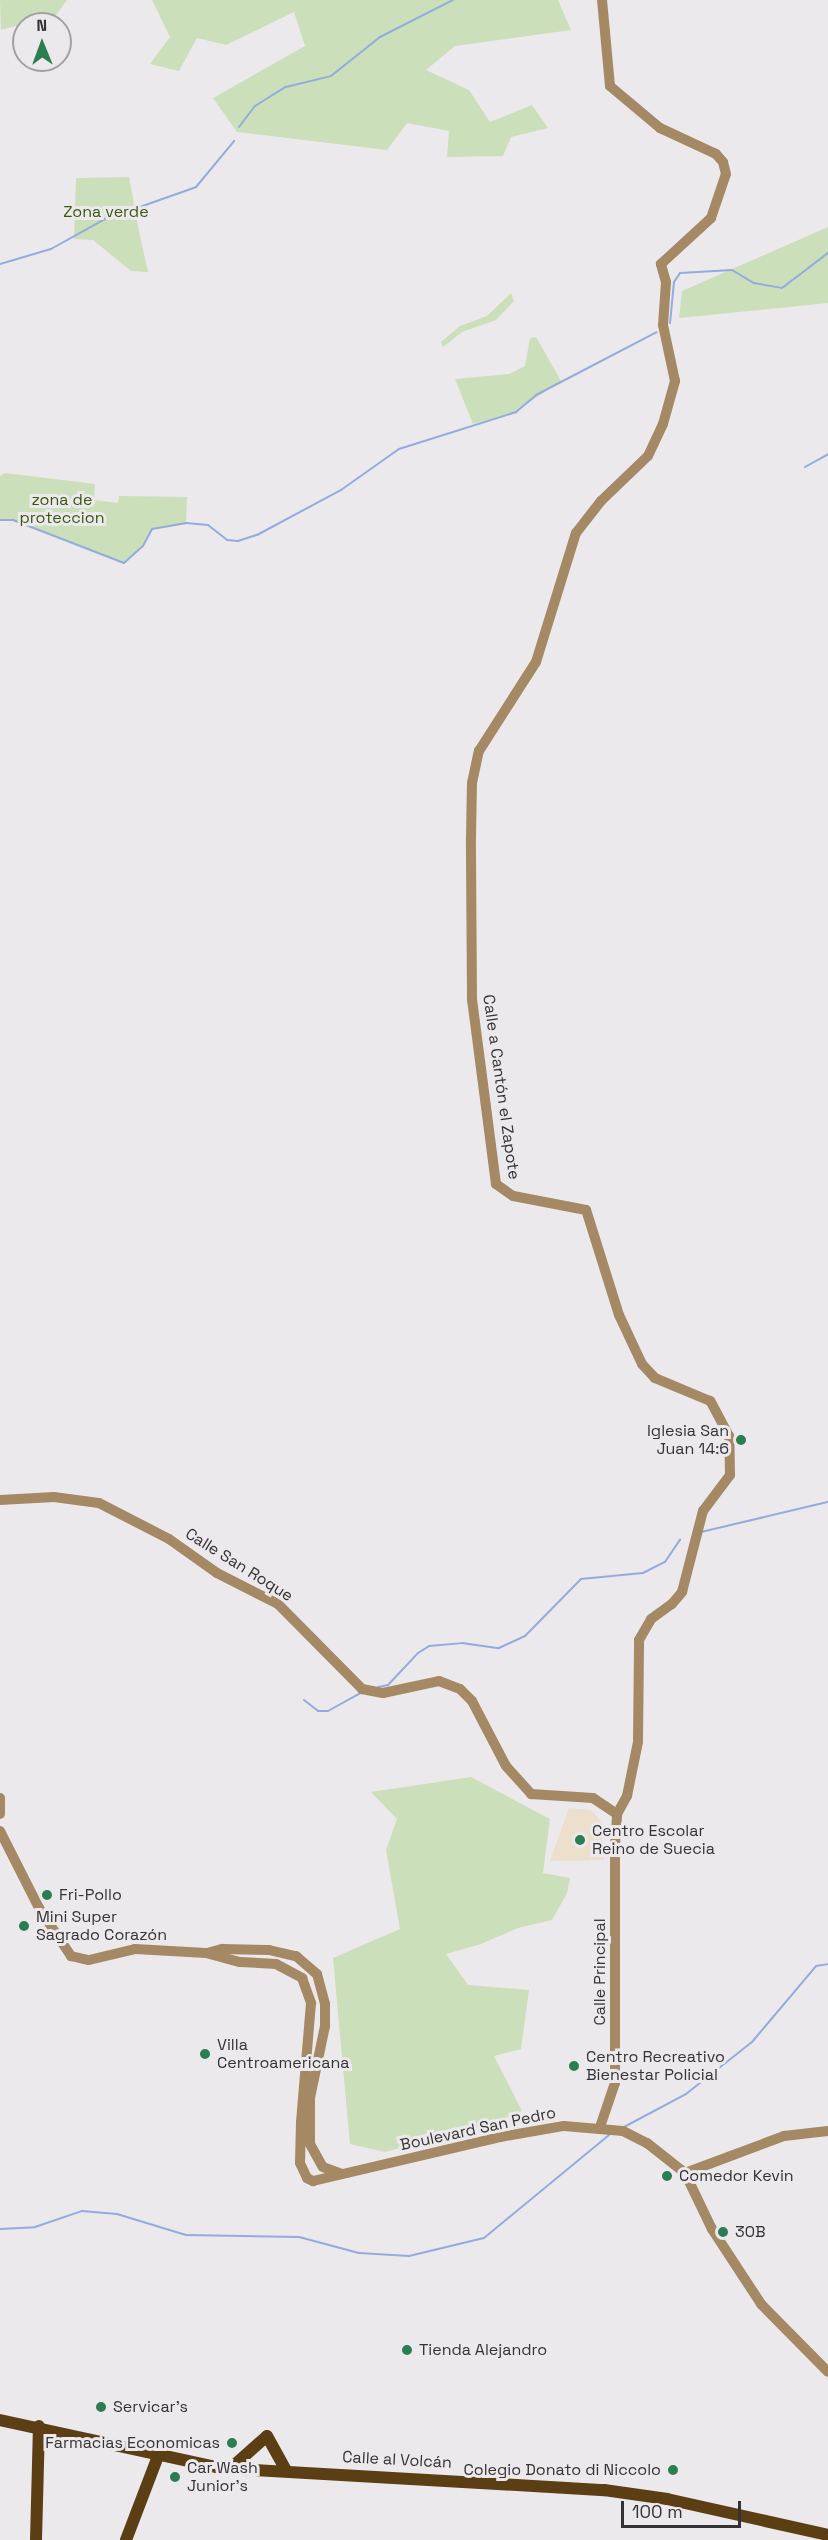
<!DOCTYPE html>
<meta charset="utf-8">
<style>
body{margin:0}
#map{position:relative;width:828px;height:2540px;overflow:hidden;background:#ece9ed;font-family:"Space Grotesk",sans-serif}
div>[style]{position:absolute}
.education>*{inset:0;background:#ecdfcb}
.green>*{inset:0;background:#cbdfba}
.stream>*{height:2px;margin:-1px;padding:0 1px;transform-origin:1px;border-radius:1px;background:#93acdd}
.minor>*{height:10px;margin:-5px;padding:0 5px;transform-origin:5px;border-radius:5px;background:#a58965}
.major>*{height:12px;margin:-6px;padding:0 6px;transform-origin:6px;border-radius:6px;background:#5b3e14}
.dots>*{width:16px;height:16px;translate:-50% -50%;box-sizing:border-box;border:3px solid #ece9ed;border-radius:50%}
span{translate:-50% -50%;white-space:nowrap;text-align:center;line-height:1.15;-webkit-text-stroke:6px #ece9ed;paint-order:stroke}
.park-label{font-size:16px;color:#38580d}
.street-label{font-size:16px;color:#343234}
.poi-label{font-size:16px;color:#343234}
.right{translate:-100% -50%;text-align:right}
.left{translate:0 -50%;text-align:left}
.north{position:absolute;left:12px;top:12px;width:60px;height:60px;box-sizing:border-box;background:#ece9ed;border:2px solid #a2a0a3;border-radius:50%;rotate:359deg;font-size:16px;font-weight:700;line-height:24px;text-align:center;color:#343234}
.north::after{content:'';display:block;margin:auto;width:21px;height:27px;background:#2a7e51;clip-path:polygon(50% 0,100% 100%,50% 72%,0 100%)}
.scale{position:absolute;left:621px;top:2501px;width:120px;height:27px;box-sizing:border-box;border:3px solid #343234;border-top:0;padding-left:8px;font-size:18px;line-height:21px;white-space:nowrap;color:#343234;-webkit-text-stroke:4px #ece9ed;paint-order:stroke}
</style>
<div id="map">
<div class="education">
<div style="clip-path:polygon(569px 1808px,591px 1810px,601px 1821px,604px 1860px,550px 1861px)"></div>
</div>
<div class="green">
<div style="clip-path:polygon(0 0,67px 0,56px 15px,1px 30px)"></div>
<div style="clip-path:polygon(152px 0,558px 0,571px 30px,455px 46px,426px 70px,469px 90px,490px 122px,532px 105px,548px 128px,511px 137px,503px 156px,447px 157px,449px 131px,407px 123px,387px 150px,237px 132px,213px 98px,305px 46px,294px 12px,226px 45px,197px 38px,179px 71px,150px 64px,170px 37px)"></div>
<div style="clip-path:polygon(129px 177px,140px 236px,148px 272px,131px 271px,93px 240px,74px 239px,76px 178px)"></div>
<div style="clip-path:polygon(828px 227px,828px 303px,679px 318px,682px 291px)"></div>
<div style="clip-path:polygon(511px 293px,514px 301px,496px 320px,462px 332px,443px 347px,441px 342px,460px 326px,487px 316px)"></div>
<div style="clip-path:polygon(536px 337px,561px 381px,514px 413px,473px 424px,455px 379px,509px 374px,525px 366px,530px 338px)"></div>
<div style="clip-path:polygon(5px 473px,95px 484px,94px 500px,118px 503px,119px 496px,187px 497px,186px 523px,152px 530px,143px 546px,124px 563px,13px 520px,0 520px,0 476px)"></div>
<div style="clip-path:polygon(471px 1777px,550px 1819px,543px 1873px,570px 1878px,567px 1893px,552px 1920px,518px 1928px,481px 1944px,446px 1954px,468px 1985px,529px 1990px,521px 2049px,494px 2056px,522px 2111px,489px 2125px,385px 2152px,350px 2144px,333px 1958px,400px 1929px,386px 1850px,397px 1819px,371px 1792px)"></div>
</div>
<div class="stream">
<div style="left:239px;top:127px;width:26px;rotate:-53deg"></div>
<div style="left:255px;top:106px;width:36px;rotate:-32deg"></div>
<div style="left:286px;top:87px;width:46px;rotate:-13.7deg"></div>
<div style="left:331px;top:76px;width:63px;rotate:-38.5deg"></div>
<div style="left:380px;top:37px;width:82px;rotate:-26.9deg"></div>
<div style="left:0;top:264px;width:53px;rotate:-16.4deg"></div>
<div style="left:51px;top:249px;width:60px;rotate:-29.1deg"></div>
<div style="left:103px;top:220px;width:99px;rotate:-19.5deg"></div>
<div style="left:196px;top:187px;width:60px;rotate:-50.4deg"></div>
<div style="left:670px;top:323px;width:41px;rotate:-84.4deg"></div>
<div style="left:674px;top:282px;width:11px;rotate:-56deg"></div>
<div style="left:680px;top:273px;width:52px;rotate:-3.3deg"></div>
<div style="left:732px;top:270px;width:26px;rotate:31deg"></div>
<div style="left:754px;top:283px;width:28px;rotate:10deg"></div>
<div style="left:782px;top:288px;width:58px;rotate:-37.3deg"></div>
<div style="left:805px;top:467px;width:26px;rotate:-29deg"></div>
<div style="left:0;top:520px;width:13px"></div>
<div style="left:13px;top:520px;width:119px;rotate:21.2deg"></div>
<div style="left:124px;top:563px;width:25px;rotate:-42deg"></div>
<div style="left:143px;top:546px;width:19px;rotate:-62deg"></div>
<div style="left:152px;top:529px;width:35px;rotate:-10deg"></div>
<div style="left:186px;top:523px;width:22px;rotate:5deg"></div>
<div style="left:208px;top:525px;width:24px;rotate:38deg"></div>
<div style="left:227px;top:540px;width:11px;rotate:5deg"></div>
<div style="left:238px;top:541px;width:20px;rotate:-18deg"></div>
<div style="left:257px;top:535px;width:95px;rotate:-28.2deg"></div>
<div style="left:341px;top:490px;width:71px;rotate:-35.3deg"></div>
<div style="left:399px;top:449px;width:123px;rotate:-17.5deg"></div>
<div style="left:516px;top:412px;width:26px;rotate:-40deg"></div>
<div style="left:536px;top:395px;width:136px;rotate:-27.5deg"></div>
<div style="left:701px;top:1532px;width:130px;rotate:-13.3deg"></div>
<div style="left:378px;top:1687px;width:10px;rotate:-11deg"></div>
<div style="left:388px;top:1685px;width:44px;rotate:-46.8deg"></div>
<div style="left:418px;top:1653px;width:13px;rotate:-32deg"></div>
<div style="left:429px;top:1646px;width:33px;rotate:-5deg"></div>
<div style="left:462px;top:1643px;width:37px;rotate:8deg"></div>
<div style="left:499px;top:1648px;width:29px;rotate:-25deg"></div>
<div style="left:525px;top:1636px;width:80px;rotate:-45.5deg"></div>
<div style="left:581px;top:1579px;width:62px;rotate:-5.5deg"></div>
<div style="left:643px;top:1573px;width:25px;rotate:-27deg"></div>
<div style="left:665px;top:1562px;width:27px;rotate:-56deg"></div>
<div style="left:304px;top:1700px;width:18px;rotate:38deg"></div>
<div style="left:318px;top:1711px;width:10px"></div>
<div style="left:328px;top:1711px;width:38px;rotate:-29deg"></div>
<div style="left:624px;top:2127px;width:70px;rotate:-28deg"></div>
<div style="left:686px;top:2094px;width:84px;rotate:-38.2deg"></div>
<div style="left:752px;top:2042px;width:99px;rotate:-49.9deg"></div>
<div style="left:816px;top:1966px;width:12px;rotate:-9deg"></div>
<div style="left:0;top:2229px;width:35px;rotate:-3deg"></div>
<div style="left:35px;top:2227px;width:50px;rotate:-18.8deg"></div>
<div style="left:82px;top:2211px;width:35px;rotate:5deg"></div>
<div style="left:117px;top:2214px;width:72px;rotate:16.9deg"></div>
<div style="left:186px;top:2235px;width:113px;rotate:1deg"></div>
<div style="left:299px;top:2237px;width:62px;rotate:14.9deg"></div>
<div style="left:359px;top:2253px;width:50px;rotate:3.4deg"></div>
<div style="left:409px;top:2256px;width:77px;rotate:-13.5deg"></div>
<div style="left:484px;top:2238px;width:162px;rotate:-39.5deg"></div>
</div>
<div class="minor">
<div style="left:0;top:1500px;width:54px;rotate:-3.2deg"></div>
<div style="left:54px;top:1497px;width:45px;rotate:7.6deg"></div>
<div style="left:99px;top:1503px;width:79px;rotate:27.2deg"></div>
<div style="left:169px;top:1539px;width:59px;rotate:35.3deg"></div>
<div style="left:217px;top:1573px;width:68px;rotate:26.9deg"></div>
<div style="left:278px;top:1604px;width:120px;rotate:45.3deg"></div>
<div style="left:362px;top:1689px;width:21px;rotate:11deg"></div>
<div style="left:383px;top:1693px;width:57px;rotate:-12.1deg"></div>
<div style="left:439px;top:1681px;width:22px;rotate:21deg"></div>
<div style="left:460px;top:1689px;width:17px;rotate:45deg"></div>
<div style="left:472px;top:1701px;width:73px;rotate:62.4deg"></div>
<div style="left:506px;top:1766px;width:38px;rotate:48deg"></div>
<div style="left:531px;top:1794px;width:62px;rotate:3.7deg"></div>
<div style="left:593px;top:1798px;width:29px;rotate:34deg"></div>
<div style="left:0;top:1798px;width:16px;rotate:90deg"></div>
<div style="left:0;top:1831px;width:86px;rotate:63.1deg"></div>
<div style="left:39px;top:1908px;width:58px;rotate:56.3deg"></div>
<div style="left:71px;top:1956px;width:18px;rotate:13deg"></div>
<div style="left:89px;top:1960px;width:47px;rotate:-13.4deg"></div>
<div style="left:135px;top:1949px;width:71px;rotate:3.2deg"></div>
<div style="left:206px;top:1953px;width:35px;rotate:15deg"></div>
<div style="left:240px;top:1962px;width:36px;rotate:3deg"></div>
<div style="left:276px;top:1964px;width:30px;rotate:28deg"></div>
<div style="left:302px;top:1978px;width:27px;rotate:70deg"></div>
<div style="left:311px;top:2003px;width:119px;rotate:94.8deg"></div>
<div style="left:301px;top:2122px;width:41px;rotate:91.4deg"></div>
<div style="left:300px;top:2163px;width:17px;rotate:65deg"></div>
<div style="left:307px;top:2178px;width:7px;rotate:27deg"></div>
<div style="left:313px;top:2181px;width:192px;rotate:-13.2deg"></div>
<div style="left:500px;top:2137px;width:65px;rotate:-9.8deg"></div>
<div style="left:564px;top:2126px;width:59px;rotate:4.8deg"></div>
<div style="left:623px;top:2131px;width:27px;rotate:27deg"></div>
<div style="left:647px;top:2143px;width:48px;rotate:38.3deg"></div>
<div style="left:685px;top:2173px;width:62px;rotate:64.3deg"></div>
<div style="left:712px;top:2229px;width:90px;rotate:56.8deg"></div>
<div style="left:761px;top:2304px;width:95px;rotate:45.4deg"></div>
<div style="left:207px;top:1953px;width:16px;rotate:-15deg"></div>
<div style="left:222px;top:1949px;width:47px;rotate:1.2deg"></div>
<div style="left:269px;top:1950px;width:28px;rotate:13deg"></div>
<div style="left:296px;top:1956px;width:28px;rotate:41deg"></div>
<div style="left:317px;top:1974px;width:31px;rotate:75deg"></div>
<div style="left:325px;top:2004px;width:22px;rotate:90deg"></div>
<div style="left:325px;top:2026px;width:74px;rotate:101.8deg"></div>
<div style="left:310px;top:2098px;width:46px;rotate:90deg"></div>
<div style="left:310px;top:2144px;width:26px;rotate:61deg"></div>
<div style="left:323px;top:2167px;width:20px;rotate:20deg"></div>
<div style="left:600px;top:2127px;width:46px;rotate:-71.2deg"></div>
<div style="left:615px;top:2083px;width:238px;rotate:-90deg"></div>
<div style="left:615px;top:1845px;width:31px;rotate:-86deg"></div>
<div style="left:617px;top:1814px;width:21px;rotate:-61deg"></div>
<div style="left:627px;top:1796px;width:55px;rotate:-78.5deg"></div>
<div style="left:638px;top:1742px;width:102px;rotate:-89.4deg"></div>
<div style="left:639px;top:1640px;width:24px;rotate:-60deg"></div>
<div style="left:651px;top:1619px;width:26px;rotate:-36deg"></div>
<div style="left:672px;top:1604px;width:16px;rotate:-50deg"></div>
<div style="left:682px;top:1592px;width:84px;rotate:-75.5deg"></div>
<div style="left:703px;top:1511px;width:45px;rotate:-53.1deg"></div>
<div style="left:730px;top:1475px;width:39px;rotate:-91deg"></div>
<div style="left:729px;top:1436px;width:40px;rotate:-118deg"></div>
<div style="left:710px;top:1401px;width:60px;rotate:-157.3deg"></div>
<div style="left:655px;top:1378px;width:19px;rotate:-133deg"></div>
<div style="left:642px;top:1364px;width:54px;rotate:-115.1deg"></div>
<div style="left:619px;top:1315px;width:110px;rotate:-107.4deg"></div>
<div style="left:586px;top:1210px;width:74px;rotate:-169.1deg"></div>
<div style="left:513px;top:1196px;width:21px;rotate:-145deg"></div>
<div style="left:496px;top:1184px;width:186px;rotate:-97.4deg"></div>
<div style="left:472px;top:1000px;width:162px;rotate:-90.4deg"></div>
<div style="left:471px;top:838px;width:55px;rotate:-89deg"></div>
<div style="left:472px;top:783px;width:33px;rotate:-78deg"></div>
<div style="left:479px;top:751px;width:106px;rotate:-57.4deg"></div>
<div style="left:536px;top:662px;width:135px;rotate:-72.8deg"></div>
<div style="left:576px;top:533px;width:41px;rotate:-52deg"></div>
<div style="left:601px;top:501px;width:65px;rotate:-43.8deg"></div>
<div style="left:648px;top:456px;width:35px;rotate:-65deg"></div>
<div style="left:663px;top:424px;width:45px;rotate:-74.4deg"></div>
<div style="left:675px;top:381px;width:57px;rotate:-102.1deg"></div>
<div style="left:663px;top:325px;width:43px;rotate:-86deg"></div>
<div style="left:666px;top:282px;width:19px;rotate:-106deg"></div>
<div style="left:661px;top:264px;width:68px;rotate:-42.6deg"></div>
<div style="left:711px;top:218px;width:46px;rotate:-71.2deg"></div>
<div style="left:726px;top:174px;width:12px;rotate:-104deg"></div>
<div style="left:723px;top:162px;width:11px;rotate:-131deg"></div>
<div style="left:716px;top:154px;width:62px;rotate:-155.1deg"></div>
<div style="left:660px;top:128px;width:65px;rotate:-140deg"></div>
<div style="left:610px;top:86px;width:86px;rotate:-95.3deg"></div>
<div style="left:685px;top:2173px;width:106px;rotate:-20.5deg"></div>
<div style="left:784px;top:2136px;width:44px;rotate:-6.5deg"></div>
</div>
<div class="major">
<div style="left:0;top:2420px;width:225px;rotate:12.3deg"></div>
<div style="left:220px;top:2468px;width:385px;rotate:3.3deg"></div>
<div style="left:604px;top:2490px;width:64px;rotate:8.1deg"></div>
<div style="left:667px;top:2499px;width:165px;rotate:12.6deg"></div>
<div style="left:231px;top:2468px;width:48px;rotate:-41.6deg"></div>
<div style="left:267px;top:2436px;width:39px;rotate:61deg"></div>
<div style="left:36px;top:2540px;width:114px;rotate:-88.5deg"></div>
<div style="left:126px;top:2540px;width:90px;rotate:-69.1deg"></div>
</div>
<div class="dots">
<div style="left:741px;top:1440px;background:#2a7e51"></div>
<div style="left:580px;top:1840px;background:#2a7e51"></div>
<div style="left:47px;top:1895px;background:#2a7e51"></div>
<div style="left:24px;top:1926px;background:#2a7e51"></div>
<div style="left:205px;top:2054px;background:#2a7e51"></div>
<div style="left:574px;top:2066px;background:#2a7e51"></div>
<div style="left:667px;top:2176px;background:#2a7e51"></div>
<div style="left:723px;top:2232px;background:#2a7e51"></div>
<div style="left:407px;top:2350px;background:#2a7e51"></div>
<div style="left:101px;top:2407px;background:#2a7e51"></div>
<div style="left:232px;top:2443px;background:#2a7e51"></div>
<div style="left:673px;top:2470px;background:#2a7e51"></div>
<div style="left:175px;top:2477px;background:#2a7e51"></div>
</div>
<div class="park-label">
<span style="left:106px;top:212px">Zona verde</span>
<span style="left:62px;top:509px">zona de<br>proteccion</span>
</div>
<div class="street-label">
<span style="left:501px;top:1087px;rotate:82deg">Calle a Cantón el Zapote</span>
<span style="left:239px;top:1565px;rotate:32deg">Calle San Roque</span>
<span style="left:600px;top:1972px;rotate:-90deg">Calle Principal</span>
<span style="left:478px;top:2129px;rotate:-12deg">Boulevard San Pedro</span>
<span style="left:397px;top:2460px;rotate:3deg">Calle al Volcán</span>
</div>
<div class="poi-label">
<span class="right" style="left:729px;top:1440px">Iglesia San<br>Juan 14:6</span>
<span class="left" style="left:592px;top:1840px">Centro Escolar<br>Reino de Suecia</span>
<span class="left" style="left:59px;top:1895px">Fri-Pollo</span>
<span class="left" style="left:36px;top:1926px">Mini Super<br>Sagrado Corazón</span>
<span class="left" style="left:217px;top:2054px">Villa<br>Centroamericana</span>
<span class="left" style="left:586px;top:2066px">Centro Recreativo<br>Bienestar Policial</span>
<span class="left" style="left:679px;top:2176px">Comedor Kevin</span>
<span class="left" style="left:735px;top:2232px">30B</span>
<span class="left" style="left:419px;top:2350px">Tienda Alejandro</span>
<span class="left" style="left:113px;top:2407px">Servicar's</span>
<span class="right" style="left:220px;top:2443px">Farmacias Economicas</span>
<span class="left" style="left:187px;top:2477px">Car Wash<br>Junior's</span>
<span class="right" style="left:661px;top:2470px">Colegio Donato di Niccolo</span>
</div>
<div class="north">N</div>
<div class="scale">100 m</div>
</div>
